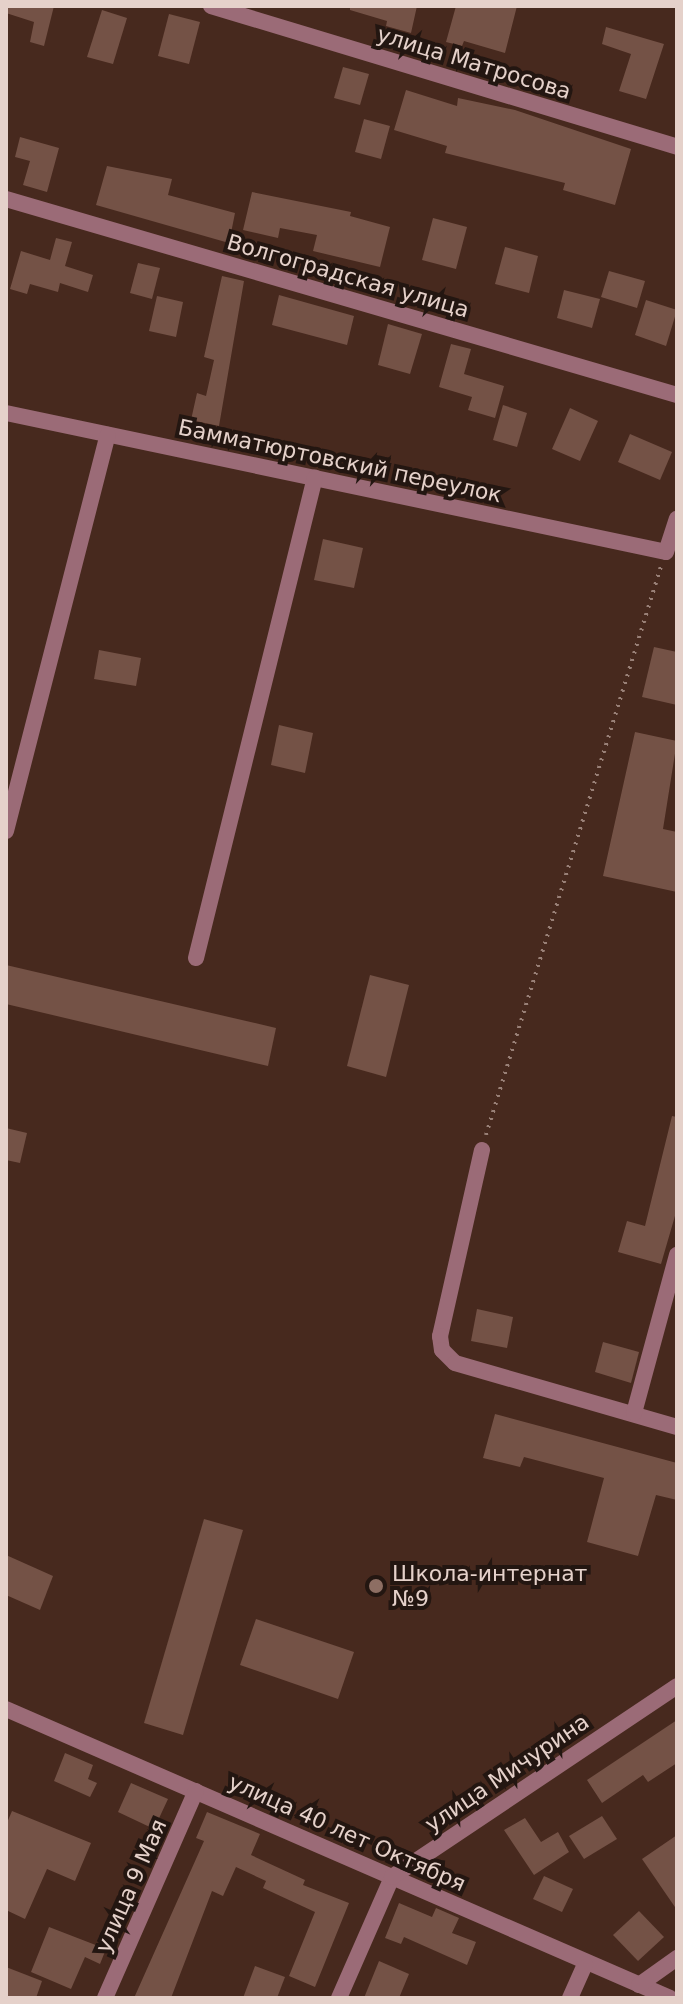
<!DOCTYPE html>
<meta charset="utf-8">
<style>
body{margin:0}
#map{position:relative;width:683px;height:2004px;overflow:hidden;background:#47291e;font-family:"DejaVu Sans",sans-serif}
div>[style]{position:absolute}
.building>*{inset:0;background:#745246}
.path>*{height:4px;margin-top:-2px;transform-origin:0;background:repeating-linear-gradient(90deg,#998077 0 2px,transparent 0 8px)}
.street>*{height:16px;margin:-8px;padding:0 8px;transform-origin:8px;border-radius:8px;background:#9b6b77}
.dots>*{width:22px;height:22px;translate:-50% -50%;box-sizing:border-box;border:4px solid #231611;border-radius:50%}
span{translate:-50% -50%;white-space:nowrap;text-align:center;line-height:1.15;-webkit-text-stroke:8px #231611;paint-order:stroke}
.street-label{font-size:22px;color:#e5d1ca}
.poi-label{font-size:22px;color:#e5d1ca}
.left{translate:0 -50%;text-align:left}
.frame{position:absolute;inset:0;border:8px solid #e5d1ca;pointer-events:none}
</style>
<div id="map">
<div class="building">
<div style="clip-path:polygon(6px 6px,54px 6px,44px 46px,30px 42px,34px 22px,6px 13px)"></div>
<div style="clip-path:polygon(350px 6px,417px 6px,411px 33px,386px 26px,387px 21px,350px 10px)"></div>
<div style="clip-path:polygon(456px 6px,517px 6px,505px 53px,464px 41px,462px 46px,446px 42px)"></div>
<div style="clip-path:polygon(102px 10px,127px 18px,113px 64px,87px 57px)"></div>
<div style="clip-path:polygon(169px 14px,200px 22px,189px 64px,158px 56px)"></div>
<div style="clip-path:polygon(606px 27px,664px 44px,646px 99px,619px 91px,631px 54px,602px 44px)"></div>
<div style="clip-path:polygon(343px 67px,369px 74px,360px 105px,334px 98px)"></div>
<div style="clip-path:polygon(406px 90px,457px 106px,458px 98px,515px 110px,631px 149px,615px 205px,563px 190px,565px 183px,445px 153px,447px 146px,394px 130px)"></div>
<div style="clip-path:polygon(364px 119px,390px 126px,381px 159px,355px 152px)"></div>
<div style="clip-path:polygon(20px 137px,59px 148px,47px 192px,23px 185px,30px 161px,15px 157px)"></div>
<div style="clip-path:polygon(107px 166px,172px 179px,168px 195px,235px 213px,229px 243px,96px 205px)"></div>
<div style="clip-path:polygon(252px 192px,351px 212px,350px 216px,390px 227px,380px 267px,313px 251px,317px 235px,280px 228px,278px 238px,243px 230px)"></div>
<div style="clip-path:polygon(433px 218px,467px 227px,456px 269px,422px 260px)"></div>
<div style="clip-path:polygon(56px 238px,72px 242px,65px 266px,93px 275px,88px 292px,60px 283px,58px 292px,30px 284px,27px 294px,10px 289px,21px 251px,50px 260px)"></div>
<div style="clip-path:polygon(505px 247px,538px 256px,529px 293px,495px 284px)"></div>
<div style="clip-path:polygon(138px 263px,160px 268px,152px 299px,130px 293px)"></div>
<div style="clip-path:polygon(609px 271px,645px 281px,637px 308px,601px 297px)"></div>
<div style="clip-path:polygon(222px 276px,244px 281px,219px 426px,191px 420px,197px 393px,206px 396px,214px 360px,204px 357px)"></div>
<div style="clip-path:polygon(564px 290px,600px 299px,592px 328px,557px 318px)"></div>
<div style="clip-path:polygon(279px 295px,354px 316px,347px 345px,272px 325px)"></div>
<div style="clip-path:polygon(157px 296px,183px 302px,176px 337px,149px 331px)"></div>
<div style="clip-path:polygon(646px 300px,677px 310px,666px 346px,635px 335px)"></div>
<div style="clip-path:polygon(388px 324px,422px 334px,410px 374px,378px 365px)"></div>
<div style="clip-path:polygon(451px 344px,471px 349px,464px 374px,504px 386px,495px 418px,468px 410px,472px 397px,439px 387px)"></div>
<div style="clip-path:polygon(503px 405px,527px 413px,517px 447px,493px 440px)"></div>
<div style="clip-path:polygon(570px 408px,598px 421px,580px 461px,552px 449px)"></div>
<div style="clip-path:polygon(630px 434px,672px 452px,660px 480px,618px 462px)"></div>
<div style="clip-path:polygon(323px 539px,363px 548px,354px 588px,314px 580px)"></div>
<div style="clip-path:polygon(654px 647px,677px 652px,677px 705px,642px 697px)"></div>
<div style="clip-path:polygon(99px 650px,141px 658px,136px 686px,94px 679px)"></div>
<div style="clip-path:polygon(279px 725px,313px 733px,305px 773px,271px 765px)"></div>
<div style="clip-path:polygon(635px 732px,677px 741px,663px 829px,677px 832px,677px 892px,603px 876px)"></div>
<div style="clip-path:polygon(6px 965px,276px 1028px,268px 1066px,6px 1004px)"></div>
<div style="clip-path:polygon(370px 975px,409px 985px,386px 1077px,347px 1066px)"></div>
<div style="clip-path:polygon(672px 1116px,677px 1117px,677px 1209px,661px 1264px,618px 1252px,627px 1221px,645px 1226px)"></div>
<div style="clip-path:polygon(6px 1128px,27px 1133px,20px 1163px,6px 1160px)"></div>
<div style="clip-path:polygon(477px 1309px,513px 1317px,507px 1348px,471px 1341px)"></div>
<div style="clip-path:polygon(603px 1342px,639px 1352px,631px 1383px,595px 1372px)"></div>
<div style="clip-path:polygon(495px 1414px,677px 1463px,677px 1500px,656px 1495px,638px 1556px,587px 1542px,604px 1478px,524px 1457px,520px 1467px,483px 1458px)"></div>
<div style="clip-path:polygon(204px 1519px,243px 1530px,183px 1735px,144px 1723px)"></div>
<div style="clip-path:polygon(6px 1555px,53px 1576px,40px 1610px,6px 1595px)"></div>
<div style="clip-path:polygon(256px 1619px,354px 1652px,338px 1699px,240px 1665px)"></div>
<div style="clip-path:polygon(677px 1720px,677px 1763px,648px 1782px,643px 1775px,602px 1803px,587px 1780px)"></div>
<div style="clip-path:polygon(65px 1753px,93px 1765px,88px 1779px,97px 1783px,90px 1797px,54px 1781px)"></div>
<div style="clip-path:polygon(131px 1783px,168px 1799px,154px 1829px,118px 1812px)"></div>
<div style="clip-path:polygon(12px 1811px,91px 1843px,75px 1881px,47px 1869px,25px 1919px,6px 1910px,6px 1825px)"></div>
<div style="clip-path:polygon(207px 1812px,260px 1834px,251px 1855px,305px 1880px,303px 1885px,349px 1903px,315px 1987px,289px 1976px,315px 1912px,263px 1888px,266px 1881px,236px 1867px,223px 1896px,212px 1891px,171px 1998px,134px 1998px,204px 1841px,196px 1838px)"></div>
<div style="clip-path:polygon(602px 1816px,617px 1839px,584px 1859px,569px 1836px)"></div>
<div style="clip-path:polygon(525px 1818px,541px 1842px,558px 1832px,569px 1852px,534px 1875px,504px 1830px)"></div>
<div style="clip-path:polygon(677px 1835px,677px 1910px,642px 1859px)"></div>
<div style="clip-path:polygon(544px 1876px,573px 1889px,562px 1912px,533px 1899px)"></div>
<div style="clip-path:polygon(399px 1903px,432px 1917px,436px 1908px,459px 1918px,452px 1933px,476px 1942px,467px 1965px,404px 1937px,401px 1944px,385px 1938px)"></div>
<div style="clip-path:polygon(639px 1911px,664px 1937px,638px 1961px,613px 1935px)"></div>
<div style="clip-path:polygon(49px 1927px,106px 1949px,100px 1964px,85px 1957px,71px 1989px,31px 1972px)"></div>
<div style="clip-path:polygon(379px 1961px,409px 1974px,399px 1998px,364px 1998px)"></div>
<div style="clip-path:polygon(255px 1966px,285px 1977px,277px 1998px,243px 1998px)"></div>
<div style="clip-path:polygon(6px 1967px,42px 1981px,36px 1998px,6px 1998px)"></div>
</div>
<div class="path">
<div style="left:486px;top:1135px;width:595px;rotate:-72.9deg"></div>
</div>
<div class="street">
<div style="left:211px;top:6px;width:487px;rotate:16.8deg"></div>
<div style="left:6px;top:199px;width:699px;rotate:16.28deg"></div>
<div style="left:6px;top:413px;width:674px;rotate:11.89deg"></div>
<div style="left:666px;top:552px;width:35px;rotate:-72deg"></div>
<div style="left:6px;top:831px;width:409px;rotate:-75.6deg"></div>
<div style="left:196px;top:958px;width:495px;rotate:-76.1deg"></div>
<div style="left:482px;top:1150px;width:191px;rotate:102.7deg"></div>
<div style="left:440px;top:1336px;width:14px;rotate:82deg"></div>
<div style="left:442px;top:1350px;width:18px;rotate:45deg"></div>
<div style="left:455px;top:1363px;width:231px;rotate:16.1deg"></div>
<div style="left:634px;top:1413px;width:164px;rotate:-74.8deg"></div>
<div style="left:6px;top:1709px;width:724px;rotate:23.52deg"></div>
<div style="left:639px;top:1985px;width:47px;rotate:-35.4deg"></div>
<div style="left:105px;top:1998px;width:226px;rotate:-66.3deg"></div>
<div style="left:339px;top:1998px;width:132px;rotate:-66.3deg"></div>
<div style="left:392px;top:1877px;width:343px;rotate:-33.8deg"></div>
<div style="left:570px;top:1998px;width:37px;rotate:-66deg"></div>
</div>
<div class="dots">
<div style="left:376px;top:1586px;background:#8d6e63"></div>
</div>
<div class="street-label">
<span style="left:474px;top:63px;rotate:17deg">улица Матросова</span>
<span style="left:348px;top:276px;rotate:16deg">Волгоградская улица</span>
<span style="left:340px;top:461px;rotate:12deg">Бамматюртовский переулок</span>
<span style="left:507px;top:1773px;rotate:-34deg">улица Мичурина</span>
<span style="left:347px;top:1833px;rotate:24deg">улица 40 лет Октября</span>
<span style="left:131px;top:1886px;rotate:-66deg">улица 9 Мая</span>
</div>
<div class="poi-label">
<span class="left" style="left:392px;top:1586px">Школа-интернат<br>№9</span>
</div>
<div class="frame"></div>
</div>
